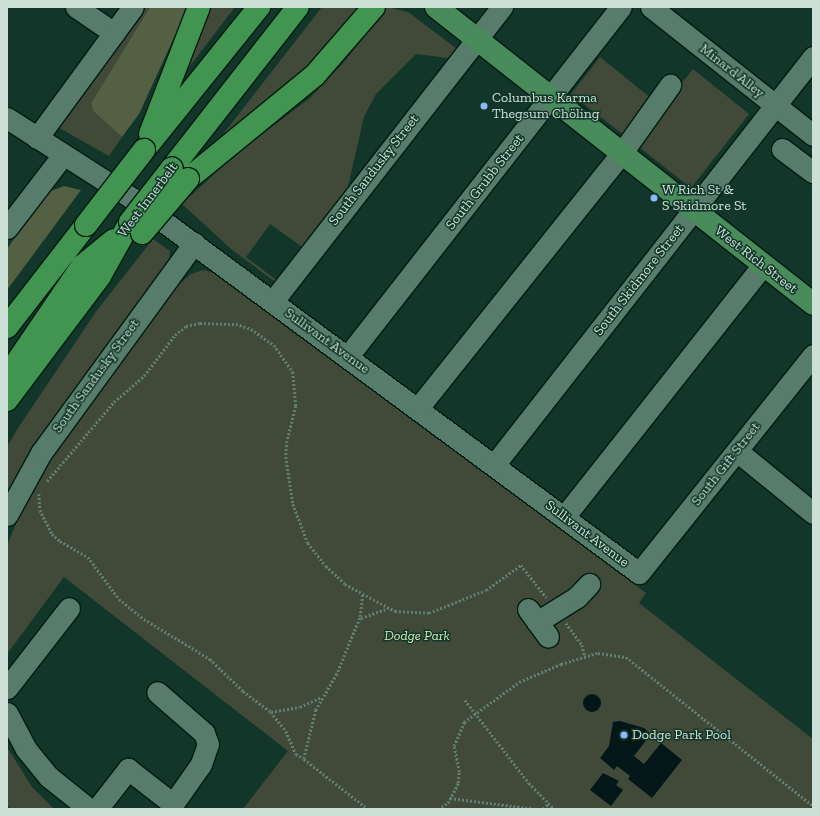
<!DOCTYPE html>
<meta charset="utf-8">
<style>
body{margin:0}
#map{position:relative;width:820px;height:816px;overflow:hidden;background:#123629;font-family:"Zilla Slab",serif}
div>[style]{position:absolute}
.green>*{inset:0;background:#414a38}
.forest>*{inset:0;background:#536044}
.water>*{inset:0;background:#031719}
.round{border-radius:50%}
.path>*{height:2.5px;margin-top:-1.25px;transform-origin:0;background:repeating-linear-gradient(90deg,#627f74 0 2px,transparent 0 4px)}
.roads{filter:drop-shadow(1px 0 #021c12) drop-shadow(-1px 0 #021c12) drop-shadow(0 1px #021c12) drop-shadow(0 -1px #021c12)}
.minor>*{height:21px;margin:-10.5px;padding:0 10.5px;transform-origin:10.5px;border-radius:10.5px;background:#577c6c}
.major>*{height:22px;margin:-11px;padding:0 11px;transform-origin:11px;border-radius:11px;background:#4a8b5b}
.highway>*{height:22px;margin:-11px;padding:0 11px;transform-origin:11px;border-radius:11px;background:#429550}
.bridges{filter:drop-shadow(1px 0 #021c12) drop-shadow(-1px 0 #021c12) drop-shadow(0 1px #021c12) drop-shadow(0 -1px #021c12)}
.highway-bridge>*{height:22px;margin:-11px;padding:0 11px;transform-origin:11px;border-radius:11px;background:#429550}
.dots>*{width:11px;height:11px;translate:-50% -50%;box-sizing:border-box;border:2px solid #123629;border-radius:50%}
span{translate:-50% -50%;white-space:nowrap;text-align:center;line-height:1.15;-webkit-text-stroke:3px #123629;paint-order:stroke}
.street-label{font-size:14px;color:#cde0d7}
.poi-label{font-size:14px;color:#cde0d7}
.left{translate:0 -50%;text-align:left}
.park-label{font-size:14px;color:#d2ecb5;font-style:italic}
.frame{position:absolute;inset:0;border:8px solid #cde0d7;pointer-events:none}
</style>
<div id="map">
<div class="green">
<div style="clip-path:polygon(144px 7px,150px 7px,91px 103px,93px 111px,122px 137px,109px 156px,54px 125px)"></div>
<div style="clip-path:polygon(207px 7px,235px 7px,180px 79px)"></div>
<div style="clip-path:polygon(322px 7px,359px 7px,306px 70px,224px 142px,220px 138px)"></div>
<div style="clip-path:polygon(387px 7px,408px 12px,457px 49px,456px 59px,416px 54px,376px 94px,364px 117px,346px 195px,305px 249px,270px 224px,246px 257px,280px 283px,278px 284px,231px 249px,182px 204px,237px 153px,310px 98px,345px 61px,371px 27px,378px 12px)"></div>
<div style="clip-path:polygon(600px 57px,657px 103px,629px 139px,571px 94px)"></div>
<div style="clip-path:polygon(693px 69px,749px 114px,691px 188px,634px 143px)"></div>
<div style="clip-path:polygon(153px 239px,170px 251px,168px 268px,7px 499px,7px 447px,18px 428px,95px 313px)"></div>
<div style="clip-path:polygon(203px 270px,219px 274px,646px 593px,639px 603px,813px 739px,813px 809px,243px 809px,288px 751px,64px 577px,7px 654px,7px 545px,35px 479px,179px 284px,191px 274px)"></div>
<div style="clip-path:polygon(7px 747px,32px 787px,54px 809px,10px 809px,7px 804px)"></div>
</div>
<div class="forest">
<div style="clip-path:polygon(150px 7px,188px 7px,139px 114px,122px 137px,93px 111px,91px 103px)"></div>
<div style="clip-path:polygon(64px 186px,81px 190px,7px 290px,7px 249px,40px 201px,51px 191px)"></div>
</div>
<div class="water">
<div class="round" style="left:583px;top:694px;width:18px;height:18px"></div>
<div style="clip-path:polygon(620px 721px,644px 728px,651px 734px,634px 756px,644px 764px,661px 743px,682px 760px,652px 798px,628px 779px,630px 776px,617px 766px,614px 770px,600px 758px,609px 746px,613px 722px)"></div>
<div style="clip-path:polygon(603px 773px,619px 781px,616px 785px,623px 790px,611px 806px,590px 790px)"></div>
</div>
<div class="path">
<div style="left:47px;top:481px;width:104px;rotate:-49.7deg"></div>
<div style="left:114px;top:402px;width:40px;rotate:-41deg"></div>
<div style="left:144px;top:376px;width:51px;rotate:-52.9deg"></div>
<div style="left:175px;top:335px;width:14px;rotate:-39deg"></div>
<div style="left:186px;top:326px;width:14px;rotate:-12deg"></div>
<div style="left:200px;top:323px;width:36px;rotate:2deg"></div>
<div style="left:236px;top:324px;width:16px;rotate:18deg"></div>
<div style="left:251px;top:329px;width:28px;rotate:35deg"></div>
<div style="left:274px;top:345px;width:33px;rotate:55deg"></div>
<div style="left:293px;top:372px;width:34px;rotate:85deg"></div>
<div style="left:296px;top:406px;width:36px;rotate:104deg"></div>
<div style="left:287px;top:441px;width:16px;rotate:94deg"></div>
<div style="left:286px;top:457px;width:48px;rotate:81.5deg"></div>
<div style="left:293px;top:504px;width:42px;rotate:69deg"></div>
<div style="left:308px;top:543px;width:29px;rotate:52deg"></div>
<div style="left:326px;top:566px;width:26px;rotate:43deg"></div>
<div style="left:345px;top:584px;width:57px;rotate:28.4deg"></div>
<div style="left:395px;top:611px;width:34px;rotate:3deg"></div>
<div style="left:429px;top:613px;width:61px;rotate:-22deg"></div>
<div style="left:486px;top:590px;width:43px;rotate:-35.5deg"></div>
<div style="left:521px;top:565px;width:41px;rotate:52deg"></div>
<div style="left:39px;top:494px;width:16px;rotate:86deg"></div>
<div style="left:40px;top:510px;width:27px;rotate:63deg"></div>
<div style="left:52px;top:534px;width:11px;rotate:41deg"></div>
<div style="left:60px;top:541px;width:32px;rotate:30deg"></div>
<div style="left:88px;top:557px;width:52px;rotate:53.6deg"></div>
<div style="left:119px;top:599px;width:32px;rotate:39deg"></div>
<div style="left:144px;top:619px;width:77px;rotate:31.2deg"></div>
<div style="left:210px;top:659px;width:46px;rotate:44.1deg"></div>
<div style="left:243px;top:691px;width:35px;rotate:37deg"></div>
<div style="left:271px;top:712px;width:24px;rotate:52deg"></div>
<div style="left:286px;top:731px;width:25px;rotate:67deg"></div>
<div style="left:296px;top:754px;width:9px;rotate:32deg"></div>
<div style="left:363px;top:595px;width:23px;rotate:97deg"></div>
<div style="left:360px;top:618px;width:61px;rotate:112.3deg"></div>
<div style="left:337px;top:674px;width:42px;rotate:120.3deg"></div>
<div style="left:316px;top:710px;width:50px;rotate:103.8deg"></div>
<div style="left:304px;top:759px;width:81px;rotate:38deg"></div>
<div style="left:361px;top:618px;width:29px;rotate:-20deg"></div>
<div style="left:566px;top:623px;width:27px;rotate:54deg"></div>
<div style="left:582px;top:645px;width:12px;rotate:76deg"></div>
<div style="left:465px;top:700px;width:105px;rotate:52.4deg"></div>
<div style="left:529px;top:783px;width:36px;rotate:46deg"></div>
<div style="left:271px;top:712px;width:29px;rotate:-10deg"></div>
<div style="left:300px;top:707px;width:23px;rotate:-25deg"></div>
<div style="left:450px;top:798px;width:87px;rotate:7.3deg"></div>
<div style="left:438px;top:809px;width:12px;rotate:-31deg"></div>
<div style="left:448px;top:803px;width:22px;rotate:-63deg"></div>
<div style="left:458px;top:783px;width:11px;rotate:-85deg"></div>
<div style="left:459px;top:772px;width:26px;rotate:-101deg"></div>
<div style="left:454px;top:746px;width:26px;rotate:-67deg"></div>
<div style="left:464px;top:722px;width:68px;rotate:-36deg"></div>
<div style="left:519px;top:682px;width:46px;rotate:-23.2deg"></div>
<div style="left:561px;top:664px;width:39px;rotate:-17deg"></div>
<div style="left:598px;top:653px;width:28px;rotate:8deg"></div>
<div style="left:626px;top:657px;width:239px;rotate:38.5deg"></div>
<div style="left:543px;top:809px;width:7px;rotate:-45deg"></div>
</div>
<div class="roads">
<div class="minor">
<div style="left:76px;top:7px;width:46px;rotate:34.4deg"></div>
<div style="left:651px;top:7px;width:206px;rotate:38.3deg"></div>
<div style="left:7px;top:118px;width:150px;rotate:32.7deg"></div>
<div style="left:133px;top:199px;width:629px;rotate:36.47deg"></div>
<div style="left:639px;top:573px;width:279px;rotate:-51.4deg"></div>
<div style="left:37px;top:138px;width:162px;rotate:-53.8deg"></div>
<div style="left:782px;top:149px;width:39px;rotate:37deg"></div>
<div style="left:7px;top:228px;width:92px;rotate:-52.5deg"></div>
<div style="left:273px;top:301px;width:373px;rotate:-52.1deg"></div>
<div style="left:348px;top:356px;width:443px;rotate:-52deg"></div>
<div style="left:418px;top:408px;width:325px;rotate:-51.4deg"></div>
<div style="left:621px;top:154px;width:85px;rotate:-54.6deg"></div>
<div style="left:737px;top:451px;width:98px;rotate:39.2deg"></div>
<div style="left:494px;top:465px;width:518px;rotate:-51.98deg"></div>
<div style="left:7px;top:515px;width:71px;rotate:-61.3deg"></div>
<div style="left:41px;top:453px;width:260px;rotate:-53.9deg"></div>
<div style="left:564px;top:517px;width:320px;rotate:-51.7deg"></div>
<div style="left:528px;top:609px;width:34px;rotate:54deg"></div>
<div style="left:537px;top:622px;width:47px;rotate:-32deg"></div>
<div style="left:577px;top:597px;width:18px;rotate:-47deg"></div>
<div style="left:7px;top:688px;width:101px;rotate:-52.2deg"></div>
<div style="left:7px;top:713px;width:41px;rotate:62.2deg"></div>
<div style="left:26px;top:749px;width:36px;rotate:51deg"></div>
<div style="left:49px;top:777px;width:51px;rotate:38.7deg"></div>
<div style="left:97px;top:809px;width:51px;rotate:-52.2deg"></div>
<div style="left:128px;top:769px;width:57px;rotate:37.9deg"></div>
<div style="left:173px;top:804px;width:49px;rotate:-55deg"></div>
<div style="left:201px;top:764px;width:21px;rotate:-71deg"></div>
<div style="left:208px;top:744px;width:12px;rotate:-110deg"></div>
<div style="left:204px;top:733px;width:62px;rotate:-138.9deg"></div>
</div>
<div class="major">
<div style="left:436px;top:7px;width:480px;rotate:38.2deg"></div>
</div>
<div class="highway">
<div style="left:150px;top:134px;width:136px;rotate:-68.9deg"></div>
<div style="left:144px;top:150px;width:184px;rotate:-51.2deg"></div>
<div style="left:172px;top:168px;width:204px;rotate:-52deg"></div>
<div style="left:188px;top:179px;width:164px;rotate:-39.3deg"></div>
<div style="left:315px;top:75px;width:90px;rotate:-49.1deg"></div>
<div style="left:7px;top:327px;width:129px;rotate:-52.2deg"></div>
<div style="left:10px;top:372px;width:128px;rotate:-55.8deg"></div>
<div style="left:82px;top:266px;width:41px;rotate:-39.1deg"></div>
<div style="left:7px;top:400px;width:155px;rotate:-53.1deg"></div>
<div style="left:100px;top:276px;width:62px;rotate:-60.9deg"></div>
</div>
</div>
<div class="bridges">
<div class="highway-bridge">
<div style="left:130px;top:222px;width:68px;rotate:-52.1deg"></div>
<div style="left:86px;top:225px;width:95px;rotate:-52.3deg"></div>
<div style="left:142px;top:233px;width:71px;rotate:-49.6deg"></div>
</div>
</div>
<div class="dots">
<div style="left:484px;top:106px;background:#8cb9fc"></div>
<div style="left:654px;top:198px;background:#8cb9fc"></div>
<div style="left:624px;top:735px;background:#8cb9fc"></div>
</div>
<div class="street-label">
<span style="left:732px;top:71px;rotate:38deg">Minard Alley</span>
<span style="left:374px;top:170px;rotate:-52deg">South Sandusky Street</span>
<span style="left:485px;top:182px;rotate:-52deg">South Grubb Street</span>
<span style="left:148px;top:200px;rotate:-53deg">West Innerbelt</span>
<span style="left:756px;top:260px;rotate:38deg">West Rich Street</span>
<span style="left:639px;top:280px;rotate:-52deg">South Skidmore Street</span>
<span style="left:327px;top:341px;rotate:36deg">Sullivant Avenue</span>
<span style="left:96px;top:376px;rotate:-54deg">South Sandusky Street</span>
<span style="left:726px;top:464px;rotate:-52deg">South Gift Street</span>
<span style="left:587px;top:534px;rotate:37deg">Sullivant Avenue</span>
</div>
<div class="poi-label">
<span class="left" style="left:492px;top:106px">Columbus Karma<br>Thegsum Chöling</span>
<span class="left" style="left:662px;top:198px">W Rich St &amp;<br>S Skidmore St</span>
<span class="left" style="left:632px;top:735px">Dodge Park Pool</span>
</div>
<div class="park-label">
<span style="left:417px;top:636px">Dodge Park</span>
</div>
<div class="frame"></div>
</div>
